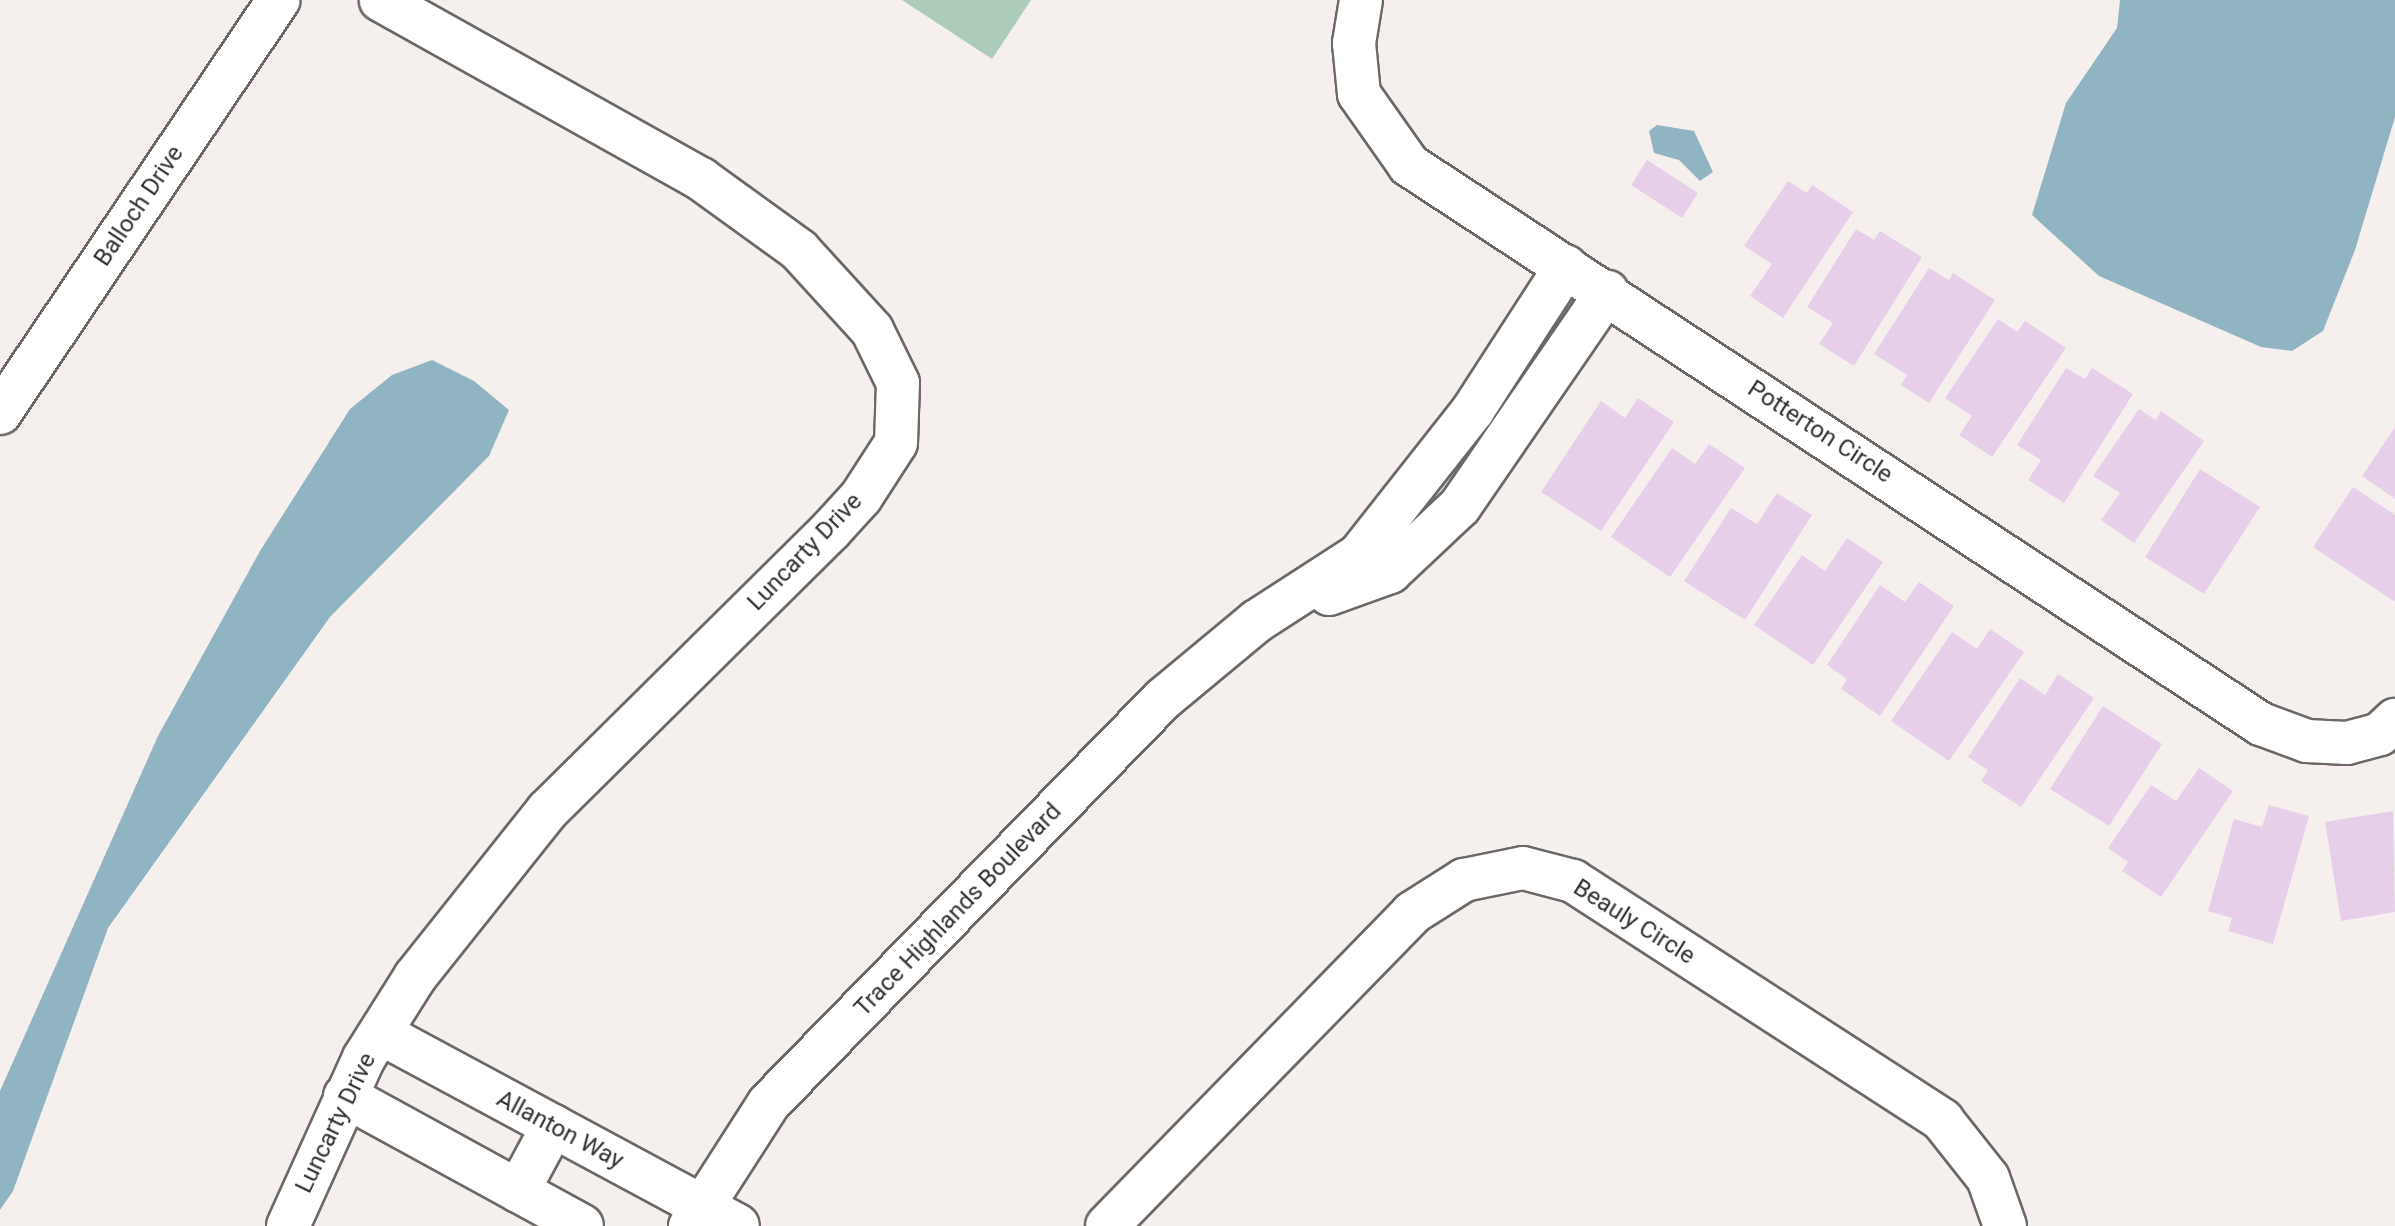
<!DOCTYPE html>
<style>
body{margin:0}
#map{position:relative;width:2395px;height:1226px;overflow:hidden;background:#f5f0ee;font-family:Roboto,sans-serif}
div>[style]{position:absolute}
.forest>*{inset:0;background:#accbb8}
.water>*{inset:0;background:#91b4c2}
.building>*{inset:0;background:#e7cfe9}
.roads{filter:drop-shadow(2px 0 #6b6866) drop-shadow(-2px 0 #6b6866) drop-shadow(0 2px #6b6866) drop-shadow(0 -2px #6b6866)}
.minor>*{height:42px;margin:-21px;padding:0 21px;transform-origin:21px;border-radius:21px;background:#fff}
span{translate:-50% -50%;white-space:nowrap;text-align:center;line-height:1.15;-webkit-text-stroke:6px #fff;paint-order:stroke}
.street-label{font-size:24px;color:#323030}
</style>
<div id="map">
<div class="forest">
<div style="clip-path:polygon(902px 0,1031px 0,992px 59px)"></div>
</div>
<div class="water">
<div style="clip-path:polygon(2120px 0,2395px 0,2395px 117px,2355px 250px,2323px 331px,2292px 351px,2261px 347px,2099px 276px,2032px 215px,2066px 103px,2117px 28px)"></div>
<div style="clip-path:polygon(1657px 125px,1694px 131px,1713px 172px,1700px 181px,1679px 160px,1654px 153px,1649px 131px)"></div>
<div style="clip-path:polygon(432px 360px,474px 381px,509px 410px,489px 456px,330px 617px,108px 928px,13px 1191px,0 1210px,0 1091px,158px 736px,260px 551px,350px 409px,392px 375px)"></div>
</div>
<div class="building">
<div style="clip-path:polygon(1647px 160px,1698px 193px,1682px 218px,1631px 185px)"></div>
<div style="clip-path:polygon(1788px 181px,1807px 193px,1812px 185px,1853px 212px,1783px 318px,1750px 296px,1772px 264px,1744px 246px)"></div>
<div style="clip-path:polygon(1856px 229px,1874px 240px,1880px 231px,1922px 257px,1854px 366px,1819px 344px,1833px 323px,1807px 307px)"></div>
<div style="clip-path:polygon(1929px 268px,1949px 280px,1953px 273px,1995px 300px,1929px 403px,1901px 385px,1907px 375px,1874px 354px)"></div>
<div style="clip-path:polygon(1998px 319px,2017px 332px,2025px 321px,2066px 348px,1992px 457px,1959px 435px,1972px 416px,1945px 398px)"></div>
<div style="clip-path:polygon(2066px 368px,2085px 379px,2092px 368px,2133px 394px,2064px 503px,2028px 480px,2041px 460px,2017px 445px)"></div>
<div style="clip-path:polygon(1638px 398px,1674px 422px,1601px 531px,1541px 492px,1601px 401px,1625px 418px)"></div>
<div style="clip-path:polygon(2139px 409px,2156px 420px,2161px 411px,2204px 441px,2134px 543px,2101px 520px,2120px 493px,2093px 476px)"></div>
<div style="clip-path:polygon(2395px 427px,2395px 499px,2362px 476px)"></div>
<div style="clip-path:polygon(1709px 444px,1745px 468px,1670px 577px,1611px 537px,1672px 448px,1695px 464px)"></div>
<div style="clip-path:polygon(2200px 469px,2260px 507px,2204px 594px,2145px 557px)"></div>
<div style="clip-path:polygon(2353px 487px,2395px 515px,2395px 602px,2313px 547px)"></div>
<div style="clip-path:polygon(1777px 493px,1812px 515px,1745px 620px,1684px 581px,1731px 508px,1757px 524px)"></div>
<div style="clip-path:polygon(1847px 538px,1883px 562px,1813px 665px,1754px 625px,1802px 555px,1825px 571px)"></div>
<div style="clip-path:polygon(1919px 582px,1954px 606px,1880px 716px,1841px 689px,1847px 679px,1827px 665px,1880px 585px,1905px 602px)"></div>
<div style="clip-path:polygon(1990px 629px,2024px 652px,1949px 761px,1891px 721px,1952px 632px,1977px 649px)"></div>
<div style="clip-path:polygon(2058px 674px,2094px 698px,2021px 807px,1981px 781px,1988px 770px,1968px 757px,2020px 678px,2045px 695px)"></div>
<div style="clip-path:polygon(2103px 706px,2162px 744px,2109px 826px,2050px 789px)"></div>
<div style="clip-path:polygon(2199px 768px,2233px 791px,2161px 897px,2122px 871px,2128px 862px,2108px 848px,2151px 785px,2176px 801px)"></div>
<div style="clip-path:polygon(2269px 805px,2309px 816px,2273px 944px,2228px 931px,2232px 918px,2208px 911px,2234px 819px,2262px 827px)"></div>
<div style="clip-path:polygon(2393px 811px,2395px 912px,2341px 921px,2325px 822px)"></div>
</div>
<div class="roads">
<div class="minor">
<div style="left:1361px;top:0;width:44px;rotate:99.2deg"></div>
<div style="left:1354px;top:43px;width:51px;rotate:84.4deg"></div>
<div style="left:1359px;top:94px;width:87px;rotate:54.8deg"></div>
<div style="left:1409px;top:165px;width:1019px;rotate:33.27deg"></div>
<div style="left:2261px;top:724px;width:49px;rotate:20.3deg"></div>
<div style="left:2307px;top:741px;width:40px;rotate:2.9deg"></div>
<div style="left:2347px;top:743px;width:34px;rotate:-15deg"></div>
<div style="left:2380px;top:734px;width:21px;rotate:-43deg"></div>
<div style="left:0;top:413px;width:498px;rotate:-56deg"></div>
<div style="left:1329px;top:594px;width:65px;rotate:-19.8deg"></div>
<div style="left:1390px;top:572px;width:96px;rotate:-43.3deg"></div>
<div style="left:1460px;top:506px;width:260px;rotate:-55.5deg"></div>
<div style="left:382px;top:1034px;width:404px;rotate:28.3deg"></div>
<div style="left:345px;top:1096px;width:270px;rotate:28.7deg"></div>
<div style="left:518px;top:1191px;width:74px;rotate:-61.7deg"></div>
<div style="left:288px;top:1226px;width:184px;rotate:-65.7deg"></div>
<div style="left:364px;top:1058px;width:96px;rotate:-57.8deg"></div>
<div style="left:415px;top:977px;width:213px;rotate:-51.5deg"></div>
<div style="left:548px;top:810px;width:397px;rotate:-44.7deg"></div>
<div style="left:830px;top:531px;width:46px;rotate:-47.6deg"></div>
<div style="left:861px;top:497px;width:64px;rotate:-57.1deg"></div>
<div style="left:896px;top:443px;width:60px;rotate:-88.1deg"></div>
<div style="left:898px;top:383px;width:59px;rotate:-116.1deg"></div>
<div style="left:872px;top:330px;width:108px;rotate:-132.4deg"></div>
<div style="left:799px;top:250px;width:121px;rotate:-144.1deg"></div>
<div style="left:701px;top:179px;width:367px;rotate:-150.8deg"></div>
<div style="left:690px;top:1226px;width:146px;rotate:-57.3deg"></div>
<div style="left:769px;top:1103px;width:564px;rotate:-45.72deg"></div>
<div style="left:1163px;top:699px;width:122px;rotate:-39.7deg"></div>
<div style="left:1257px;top:621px;width:121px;rotate:-32.9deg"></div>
<div style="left:1359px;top:555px;width:184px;rotate:-51.8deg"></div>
<div style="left:1473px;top:410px;width:171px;rotate:-57.1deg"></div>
<div style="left:1107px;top:1226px;width:437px;rotate:-45.7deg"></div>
<div style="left:1412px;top:913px;width:62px;rotate:-32.4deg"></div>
<div style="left:1464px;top:880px;width:60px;rotate:-11.5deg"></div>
<div style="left:1523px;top:868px;width:52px;rotate:14.6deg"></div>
<div style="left:1573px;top:881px;width:440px;rotate:32.9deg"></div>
<div style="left:1942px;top:1120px;width:74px;rotate:51.6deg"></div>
<div style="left:1988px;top:1178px;width:51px;rotate:70.5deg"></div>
</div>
</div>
<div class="street-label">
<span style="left:139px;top:206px;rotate:-56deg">Balloch Drive</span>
<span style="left:1820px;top:432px;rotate:33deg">Potterton Circle</span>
<span style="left:805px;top:552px;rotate:-46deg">Luncarty Drive</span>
<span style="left:958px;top:910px;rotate:-46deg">Trace Highlands Boulevard</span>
<span style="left:1634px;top:922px;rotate:32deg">Beauly Circle</span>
<span style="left:336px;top:1123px;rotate:-64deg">Luncarty Drive</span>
<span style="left:560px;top:1130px;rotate:28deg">Allanton Way</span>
</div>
</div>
